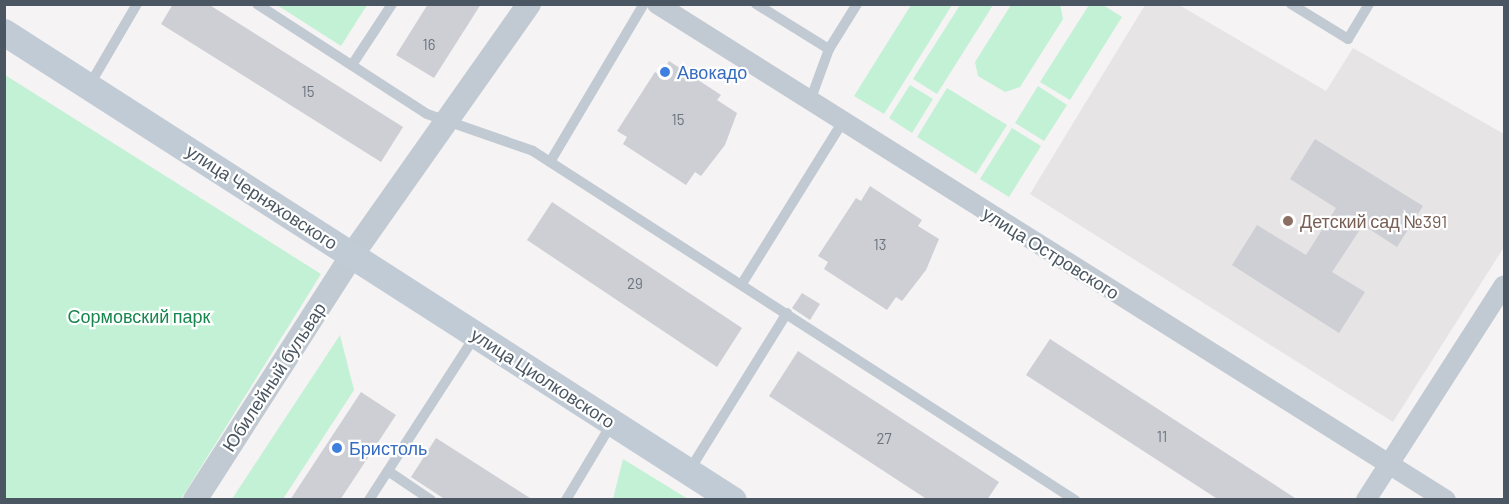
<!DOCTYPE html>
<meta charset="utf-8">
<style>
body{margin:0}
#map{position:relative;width:1509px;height:504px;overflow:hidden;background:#f5f3f3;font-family:Barlow,sans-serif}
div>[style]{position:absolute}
.education>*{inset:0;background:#e6e4e5}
.green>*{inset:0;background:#c3f1d5}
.building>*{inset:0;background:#cdcfd5}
.service>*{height:10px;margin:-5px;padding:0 5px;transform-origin:5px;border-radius:5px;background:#c1cad2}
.minor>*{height:20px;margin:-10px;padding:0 10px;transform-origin:10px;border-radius:10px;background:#c1cad2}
.tertiary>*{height:24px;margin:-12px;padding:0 12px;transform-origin:12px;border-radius:12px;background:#c1cad2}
.secondary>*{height:27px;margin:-13.5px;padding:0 13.5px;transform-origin:13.5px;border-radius:13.5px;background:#c1cbd6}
.dots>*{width:16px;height:16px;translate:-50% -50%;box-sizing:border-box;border:3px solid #fff;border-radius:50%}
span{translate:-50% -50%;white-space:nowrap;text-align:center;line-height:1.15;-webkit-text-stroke:4.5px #fff;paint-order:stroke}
.number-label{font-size:15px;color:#6b747e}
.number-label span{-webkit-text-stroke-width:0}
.shop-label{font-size:18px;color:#366cbe}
.left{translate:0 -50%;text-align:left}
.street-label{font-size:18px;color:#4a5661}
.education-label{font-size:18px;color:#785e54}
.park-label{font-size:18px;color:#17864f}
.frame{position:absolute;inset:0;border:6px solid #4a5661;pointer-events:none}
</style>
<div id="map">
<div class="education">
<div style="clip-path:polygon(1145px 5px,1179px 5px,1326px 91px,1353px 48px,1504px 134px,1504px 247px,1393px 422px,1030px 194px)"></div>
</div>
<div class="green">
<div style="clip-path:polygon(1060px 4px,1063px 19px,1020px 87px,1005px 92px,978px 76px,975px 62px,1011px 5px)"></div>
<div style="clip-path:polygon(277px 5px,367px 5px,341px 46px)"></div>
<div style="clip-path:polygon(911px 5px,952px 5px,884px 114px,854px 96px)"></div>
<div style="clip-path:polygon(960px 5px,993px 5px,937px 94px,913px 79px)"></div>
<div style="clip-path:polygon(1089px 5px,1103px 5px,1122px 17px,1070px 100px,1040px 82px)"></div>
<div style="clip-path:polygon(5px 75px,321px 274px,181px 499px,5px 499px)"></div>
<div style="clip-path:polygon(910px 85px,933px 99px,912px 133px,889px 118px)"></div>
<div style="clip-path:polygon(1038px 86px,1067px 105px,1044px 141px,1015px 123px)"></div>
<div style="clip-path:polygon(947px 88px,1007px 125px,976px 174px,917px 137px)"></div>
<div style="clip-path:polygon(1012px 128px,1041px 146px,1009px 197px,980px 179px)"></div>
<div style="clip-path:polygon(340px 335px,354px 390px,283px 499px,232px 499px)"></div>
<div style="clip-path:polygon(623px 459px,688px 499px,613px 499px)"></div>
</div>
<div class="building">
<div style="clip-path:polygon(173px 4px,208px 4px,403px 127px,381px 162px,161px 24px)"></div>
<div style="clip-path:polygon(428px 4px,481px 4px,434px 78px,396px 55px)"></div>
<div style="clip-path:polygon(669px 61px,721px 95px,717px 100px,737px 113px,725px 145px,701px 176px,695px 172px,686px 185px,623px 144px,627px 137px,617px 131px,655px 72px,660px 75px)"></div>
<div style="clip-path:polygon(1315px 139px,1423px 206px,1397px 247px,1363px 225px,1332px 272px,1365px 292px,1339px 333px,1232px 265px,1257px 225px,1306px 255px,1336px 208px,1290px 179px)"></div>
<div style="clip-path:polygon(870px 186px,922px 220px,918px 226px,939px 239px,926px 270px,902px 301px,896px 297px,887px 310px,824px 269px,828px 262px,818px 256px,856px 198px,861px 201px)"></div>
<div style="clip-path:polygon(552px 202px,742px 328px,717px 367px,527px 240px)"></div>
<div style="clip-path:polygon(802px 293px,820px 304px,810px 320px,792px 308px)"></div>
<div style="clip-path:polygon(1050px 339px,1298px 500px,1219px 500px,1026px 375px)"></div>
<div style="clip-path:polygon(798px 351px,999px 482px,987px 500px,928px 500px,769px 396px)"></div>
<div style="clip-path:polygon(361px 392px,396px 415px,340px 500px,290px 500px)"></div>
<div style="clip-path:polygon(436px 438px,533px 500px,446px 500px,411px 477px)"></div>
</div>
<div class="service">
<div style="left:257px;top:4px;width:202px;rotate:32.9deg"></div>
<div style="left:427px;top:114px;width:112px;rotate:19.2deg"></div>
<div style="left:533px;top:151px;width:645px;rotate:32.78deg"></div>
<div style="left:756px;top:4px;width:86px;rotate:31.7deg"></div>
<div style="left:1291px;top:4px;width:67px;rotate:31.6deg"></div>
<div style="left:1348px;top:39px;width:41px;rotate:-59deg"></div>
<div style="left:352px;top:65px;width:73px;rotate:-56.7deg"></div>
<div style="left:89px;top:86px;width:95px;rotate:-59.7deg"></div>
<div style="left:810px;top:101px;width:55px;rotate:-69.9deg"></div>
<div style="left:829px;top:49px;width:53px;rotate:-58.1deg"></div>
<div style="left:550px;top:162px;width:184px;rotate:-59.3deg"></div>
<div style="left:743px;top:282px;width:187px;rotate:-58.1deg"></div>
<div style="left:388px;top:471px;width:52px;rotate:34deg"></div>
<div style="left:689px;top:471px;width:186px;rotate:-58.2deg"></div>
<div style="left:369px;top:500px;width:195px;rotate:-57.1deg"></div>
<div style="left:566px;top:500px;width:90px;rotate:-59.1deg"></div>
</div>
<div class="minor">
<div style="left:657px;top:4px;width:932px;rotate:32.16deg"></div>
<div style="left:1366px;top:500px;width:255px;rotate:-57.3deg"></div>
</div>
<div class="tertiary">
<div style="left:195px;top:500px;width:291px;rotate:-57.3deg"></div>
<div style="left:352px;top:255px;width:307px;rotate:-54.8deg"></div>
</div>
<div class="secondary">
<div style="left:4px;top:32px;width:866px;rotate:32.7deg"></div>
</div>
<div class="dots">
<div style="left:665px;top:72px;background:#3f7fe0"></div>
<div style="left:1288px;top:221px;background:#8d6e63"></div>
<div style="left:337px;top:448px;background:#3f7fe0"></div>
</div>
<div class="number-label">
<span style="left:429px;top:45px">16</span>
<span style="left:308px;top:92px">15</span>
<span style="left:678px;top:120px">15</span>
<span style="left:880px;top:245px">13</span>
<span style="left:635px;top:284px">29</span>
<span style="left:1162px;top:437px">11</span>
<span style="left:884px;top:439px">27</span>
</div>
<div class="shop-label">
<span class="left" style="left:677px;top:72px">Авокадо</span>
<span class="left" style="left:349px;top:448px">Бристоль</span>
</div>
<div class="street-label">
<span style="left:262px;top:197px;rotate:33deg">улица Черняховского</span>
<span style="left:1051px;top:253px;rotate:32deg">улица Островского</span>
<span style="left:274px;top:377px;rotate:-57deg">Юбилейный бульвар</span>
<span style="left:543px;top:378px;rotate:33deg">улица Циолковского</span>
</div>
<div class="education-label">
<span class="left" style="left:1300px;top:221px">Детский сад №391</span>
</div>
<div class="park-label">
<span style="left:139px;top:316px">Сормовский парк</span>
</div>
<div class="frame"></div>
</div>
